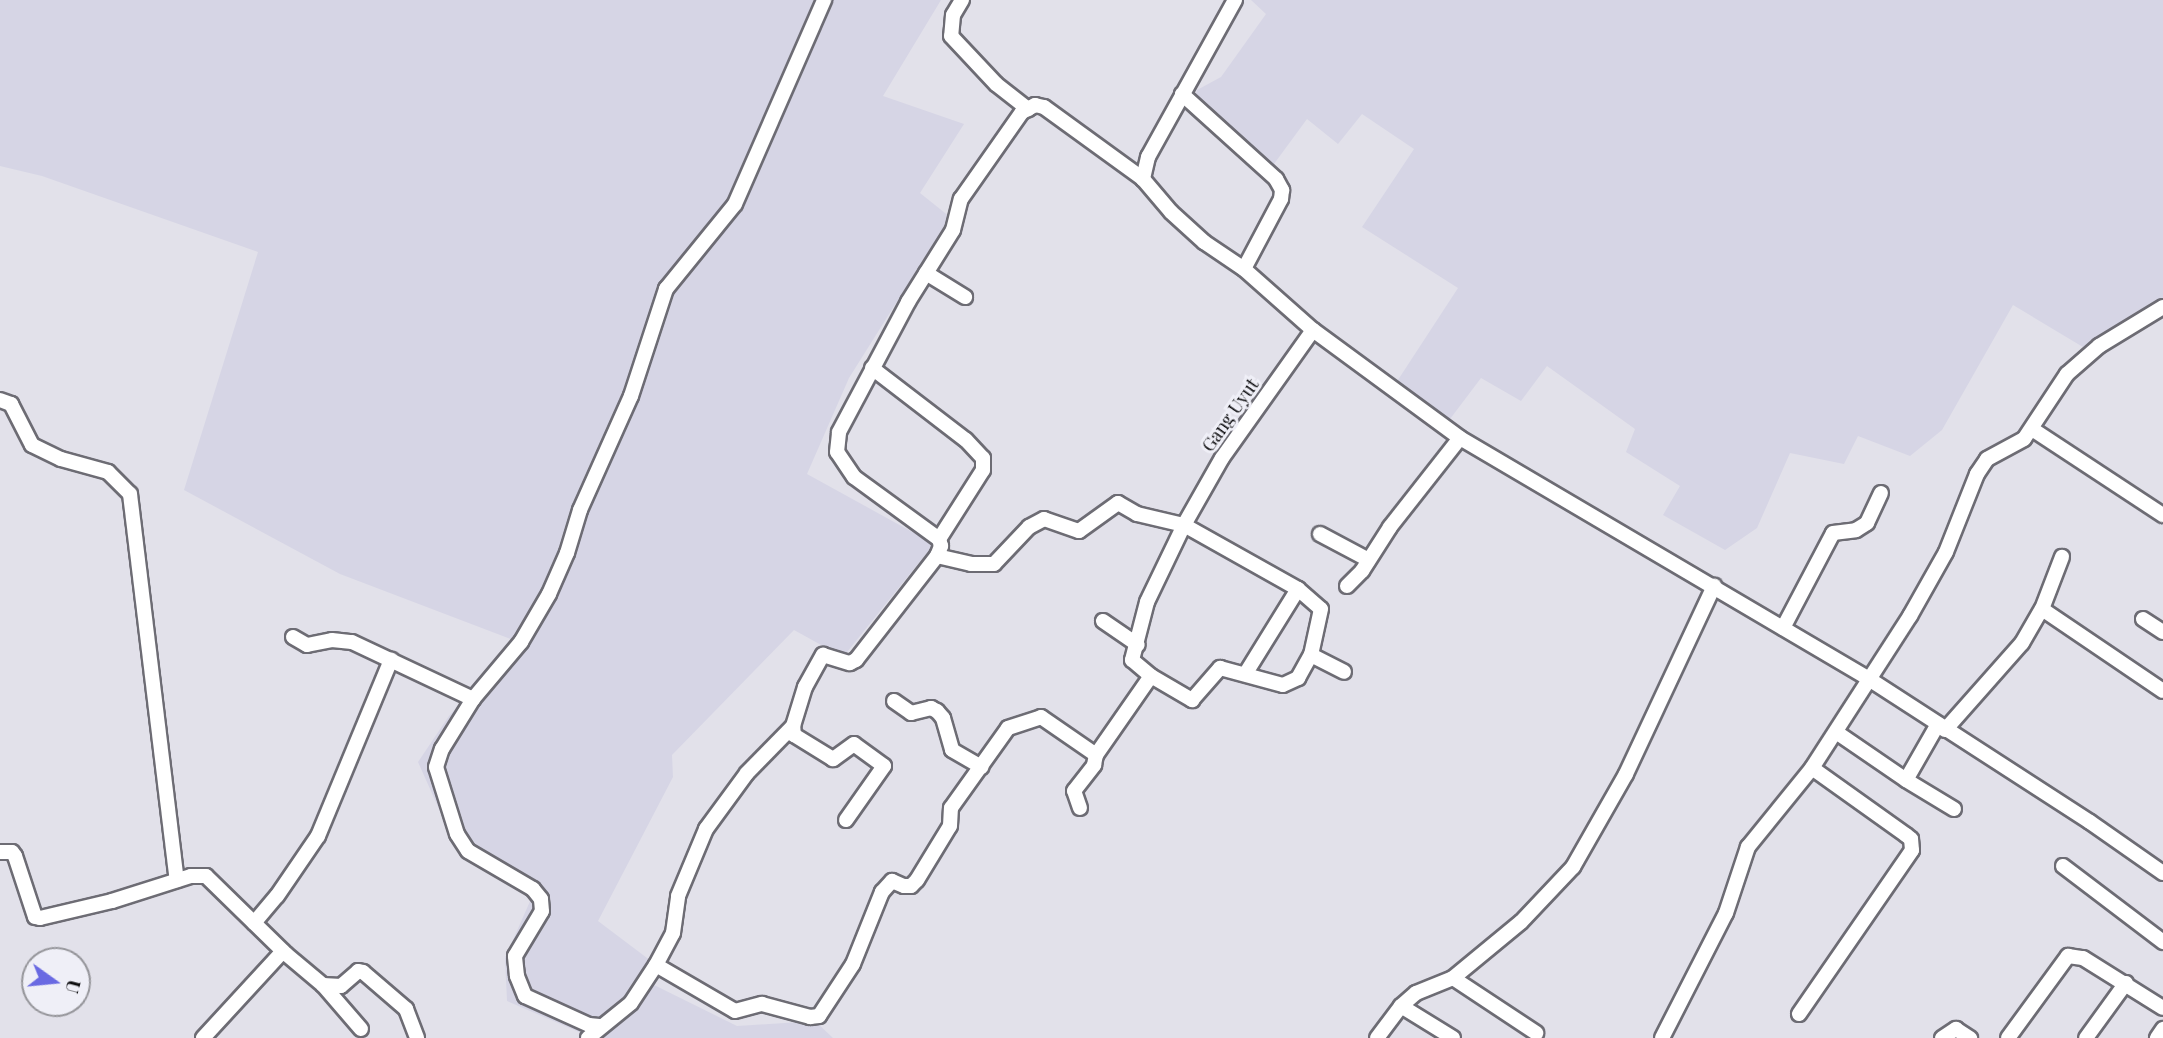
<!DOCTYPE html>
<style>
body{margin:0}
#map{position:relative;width:2163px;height:1038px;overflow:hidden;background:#e2e1ea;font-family:"Playfair Display",serif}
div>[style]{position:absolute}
.built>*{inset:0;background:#d6d5e5}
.roads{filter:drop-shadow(2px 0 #6d6c74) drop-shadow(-2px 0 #6d6c74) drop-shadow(0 2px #6d6c74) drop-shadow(0 -2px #6d6c74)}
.minor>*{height:14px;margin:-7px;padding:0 7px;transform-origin:7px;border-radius:7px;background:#fff}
span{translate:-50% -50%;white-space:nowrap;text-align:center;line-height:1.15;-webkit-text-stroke:6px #efeff7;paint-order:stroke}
.street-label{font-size:18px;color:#0d0d0f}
.north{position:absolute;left:21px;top:947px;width:70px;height:70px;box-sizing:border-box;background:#efeff7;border:2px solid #95959a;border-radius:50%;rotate:105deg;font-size:19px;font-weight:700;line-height:28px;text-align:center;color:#0d0d0f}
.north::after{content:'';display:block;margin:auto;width:24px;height:32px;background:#6969e2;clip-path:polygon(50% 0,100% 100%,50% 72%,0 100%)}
</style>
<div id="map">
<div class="built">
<div style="clip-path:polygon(0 0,941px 0,883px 96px,964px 124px,920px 193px,950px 217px,849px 378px,807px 474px,934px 544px,843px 657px,794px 630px,672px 755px,673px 777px,598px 921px,651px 961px,646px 981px,737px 1026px,815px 1021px,833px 1038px,585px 1038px,586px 1035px,507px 1001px,505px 958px,531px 899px,456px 847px,418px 762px,449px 716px,516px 641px,340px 574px,184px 490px,258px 252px,42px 176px,0 166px)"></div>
<div style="clip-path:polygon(1251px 0,2163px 0,2163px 316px,2093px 353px,2013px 305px,1942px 430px,1910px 456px,1858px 436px,1844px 464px,1790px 453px,1757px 528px,1725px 550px,1663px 515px,1680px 486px,1626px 452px,1635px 429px,1547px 366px,1521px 401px,1481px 378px,1447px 423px,1394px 386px,1458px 288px,1362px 227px,1414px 149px,1362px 114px,1338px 144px,1307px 119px,1271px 168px,1193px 104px,1197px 90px,1221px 77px,1266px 14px)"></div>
</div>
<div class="roads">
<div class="minor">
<div style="left:962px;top:0;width:17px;rotate:121deg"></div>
<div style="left:953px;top:15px;width:21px;rotate:95deg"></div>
<div style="left:951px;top:36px;width:66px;rotate:46.8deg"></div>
<div style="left:996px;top:84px;width:41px;rotate:38deg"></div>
<div style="left:1235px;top:0;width:179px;rotate:119deg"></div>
<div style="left:1148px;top:157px;width:23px;rotate:103deg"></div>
<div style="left:1143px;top:179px;width:43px;rotate:49.7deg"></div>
<div style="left:1171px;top:212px;width:45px;rotate:42.3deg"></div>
<div style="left:1204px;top:242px;width:48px;rotate:34deg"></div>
<div style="left:1244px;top:269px;width:92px;rotate:41.5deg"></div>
<div style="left:1313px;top:330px;width:182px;rotate:36.3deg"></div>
<div style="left:1460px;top:438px;width:475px;rotate:30.5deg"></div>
<div style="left:1869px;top:679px;width:263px;rotate:32.9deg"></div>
<div style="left:2090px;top:822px;width:89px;rotate:34.9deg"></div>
<div style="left:1182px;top:94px;width:127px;rotate:42.1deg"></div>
<div style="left:1276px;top:179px;width:13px;rotate:61deg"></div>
<div style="left:1282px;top:190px;width:9px;rotate:96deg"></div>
<div style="left:1281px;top:199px;width:79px;rotate:117.9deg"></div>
<div style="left:926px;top:273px;width:46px;rotate:31.6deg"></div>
<div style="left:1313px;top:330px;width:157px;rotate:125.4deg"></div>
<div style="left:1222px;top:458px;width:77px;rotate:119.6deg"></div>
<div style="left:1184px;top:525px;width:85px;rotate:115.7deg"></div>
<div style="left:1147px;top:602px;width:60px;rotate:104.5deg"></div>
<div style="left:1132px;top:660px;width:25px;rotate:40deg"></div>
<div style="left:1151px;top:676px;width:48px;rotate:30.3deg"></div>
<div style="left:1192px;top:700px;width:43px;rotate:-48.8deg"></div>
<div style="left:1220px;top:668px;width:65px;rotate:15.1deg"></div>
<div style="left:1283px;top:685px;width:17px;rotate:-25deg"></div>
<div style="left:1298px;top:678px;width:26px;rotate:-61deg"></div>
<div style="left:1311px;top:655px;width:37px;rotate:27deg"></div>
<div style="left:872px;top:368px;width:118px;rotate:37.5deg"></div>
<div style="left:966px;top:440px;width:25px;rotate:47deg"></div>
<div style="left:983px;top:458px;width:12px;rotate:90deg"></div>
<div style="left:983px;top:470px;width:82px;rotate:122.5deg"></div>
<div style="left:0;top:400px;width:12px;rotate:20deg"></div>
<div style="left:11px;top:404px;width:46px;rotate:62.9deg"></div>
<div style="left:32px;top:445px;width:32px;rotate:26deg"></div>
<div style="left:61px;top:459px;width:49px;rotate:15.5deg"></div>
<div style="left:108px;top:472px;width:31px;rotate:45deg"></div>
<div style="left:130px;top:494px;width:389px;rotate:83.1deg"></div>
<div style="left:2032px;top:429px;width:157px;rotate:33.3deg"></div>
<div style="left:1320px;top:534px;width:55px;rotate:28deg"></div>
<div style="left:937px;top:556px;width:35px;rotate:13deg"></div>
<div style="left:971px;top:564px;width:23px"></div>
<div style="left:994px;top:564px;width:51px;rotate:-46.6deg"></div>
<div style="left:1029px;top:527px;width:17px;rotate:-28deg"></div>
<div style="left:1044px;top:519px;width:37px;rotate:19deg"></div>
<div style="left:1079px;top:531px;width:48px;rotate:-35.7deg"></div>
<div style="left:1118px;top:503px;width:22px;rotate:30deg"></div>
<div style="left:1137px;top:514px;width:48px;rotate:13.2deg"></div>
<div style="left:1184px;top:525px;width:131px;rotate:29.3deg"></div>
<div style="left:1298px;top:589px;width:99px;rotate:121.8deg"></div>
<div style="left:1347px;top:586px;width:21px;rotate:-45deg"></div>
<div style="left:1362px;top:571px;width:52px;rotate:-57.5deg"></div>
<div style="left:1390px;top:527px;width:113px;rotate:-51.8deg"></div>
<div style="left:1298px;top:589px;width:30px;rotate:41deg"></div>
<div style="left:1321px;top:609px;width:47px;rotate:102.3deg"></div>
<div style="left:2042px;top:609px;width:146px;rotate:34.1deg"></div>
<div style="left:2143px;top:619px;width:24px;rotate:33deg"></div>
<div style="left:1103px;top:621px;width:42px;rotate:34.4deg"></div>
<div style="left:1783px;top:628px;width:107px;rotate:-62.2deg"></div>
<div style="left:1833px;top:533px;width:23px;rotate:-7deg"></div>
<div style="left:1856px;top:530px;width:13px;rotate:-32deg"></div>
<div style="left:1867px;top:523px;width:33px;rotate:-65deg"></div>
<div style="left:293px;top:637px;width:16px;rotate:30deg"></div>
<div style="left:307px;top:645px;width:25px;rotate:-11deg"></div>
<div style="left:332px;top:640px;width:20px;rotate:6deg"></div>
<div style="left:352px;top:642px;width:134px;rotate:25.2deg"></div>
<div style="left:894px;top:701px;width:21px;rotate:35deg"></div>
<div style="left:911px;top:713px;width:21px;rotate:-14deg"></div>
<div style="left:931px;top:708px;width:7px;rotate:27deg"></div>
<div style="left:937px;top:711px;width:9px;rotate:49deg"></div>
<div style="left:943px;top:718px;width:33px;rotate:74deg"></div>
<div style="left:952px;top:750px;width:34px;rotate:30deg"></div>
<div style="left:1938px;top:724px;width:64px;rotate:119.7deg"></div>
<div style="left:1906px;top:780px;width:56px;rotate:31.1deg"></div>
<div style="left:1945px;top:730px;width:116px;rotate:-48.5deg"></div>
<div style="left:2022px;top:643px;width:39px;rotate:-60deg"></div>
<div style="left:2042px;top:609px;width:56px;rotate:-69deg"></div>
<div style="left:1836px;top:732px;width:85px;rotate:34.4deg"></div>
<div style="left:1080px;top:808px;width:18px;rotate:-109deg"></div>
<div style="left:1074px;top:791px;width:33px;rotate:-52deg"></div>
<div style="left:1094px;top:765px;width:10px;rotate:-79deg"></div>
<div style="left:846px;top:820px;width:66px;rotate:-54.9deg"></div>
<div style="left:884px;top:766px;width:37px;rotate:-144deg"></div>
<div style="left:854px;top:744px;width:26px;rotate:144deg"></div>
<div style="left:833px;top:759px;width:46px;rotate:-148.4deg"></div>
<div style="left:794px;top:735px;width:9px;rotate:-96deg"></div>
<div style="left:793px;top:726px;width:41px;rotate:-72.9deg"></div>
<div style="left:805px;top:687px;width:37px;rotate:-61deg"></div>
<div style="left:823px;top:655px;width:28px;rotate:17deg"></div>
<div style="left:850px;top:663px;width:7px;rotate:-27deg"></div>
<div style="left:856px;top:660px;width:132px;rotate:-52.1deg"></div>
<div style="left:937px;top:556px;width:11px;rotate:-68deg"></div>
<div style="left:941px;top:546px;width:7px;rotate:-106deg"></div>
<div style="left:939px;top:539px;width:105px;rotate:-143.9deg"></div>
<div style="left:854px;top:477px;width:30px;rotate:-124deg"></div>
<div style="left:837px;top:452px;width:20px;rotate:-84deg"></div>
<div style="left:839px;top:432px;width:147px;rotate:-62deg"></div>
<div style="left:908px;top:302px;width:85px;rotate:-58deg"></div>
<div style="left:953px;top:230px;width:32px;rotate:-76deg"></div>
<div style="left:961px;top:199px;width:106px;rotate:-55deg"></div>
<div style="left:1022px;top:112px;width:15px;rotate:-28deg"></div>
<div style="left:1035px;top:105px;width:9px;rotate:13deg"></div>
<div style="left:1044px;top:107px;width:122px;rotate:36deg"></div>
<div style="left:0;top:852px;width:12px"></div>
<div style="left:12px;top:852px;width:5px;rotate:53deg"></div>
<div style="left:15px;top:856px;width:64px;rotate:71.8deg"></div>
<div style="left:35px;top:917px;width:5px;rotate:11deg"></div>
<div style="left:40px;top:918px;width:74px;rotate:-13.3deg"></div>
<div style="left:112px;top:901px;width:83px;rotate:-17.6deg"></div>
<div style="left:191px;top:876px;width:15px"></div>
<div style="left:206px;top:876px;width:112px;rotate:44.3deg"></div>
<div style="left:286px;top:954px;width:48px;rotate:40deg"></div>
<div style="left:323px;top:985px;width:58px;rotate:49.2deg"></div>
<div style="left:2063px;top:866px;width:126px;rotate:37.2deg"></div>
<div style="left:254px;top:923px;width:35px;rotate:-50deg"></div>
<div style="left:277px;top:896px;width:73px;rotate:-55.7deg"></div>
<div style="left:318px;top:836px;width:191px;rotate:-67.5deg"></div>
<div style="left:656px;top:965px;width:91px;rotate:30.2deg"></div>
<div style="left:735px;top:1011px;width:28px;rotate:-15deg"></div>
<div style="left:762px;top:1004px;width:50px;rotate:15.2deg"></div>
<div style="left:810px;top:1017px;width:9px;rotate:-6deg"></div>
<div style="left:819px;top:1016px;width:62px;rotate:-56.8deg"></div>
<div style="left:853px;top:964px;width:78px;rotate:-68.1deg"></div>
<div style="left:882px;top:892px;width:15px;rotate:-48deg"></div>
<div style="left:892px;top:881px;width:13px;rotate:23deg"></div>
<div style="left:904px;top:886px;width:7px"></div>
<div style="left:911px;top:886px;width:8px;rotate:-45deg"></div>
<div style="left:917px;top:880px;width:63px;rotate:-58.6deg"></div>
<div style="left:950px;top:826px;width:18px;rotate:-87deg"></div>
<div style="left:951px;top:808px;width:98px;rotate:-54.5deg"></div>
<div style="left:1008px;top:728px;width:35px;rotate:-18deg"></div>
<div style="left:1041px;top:717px;width:67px;rotate:34.6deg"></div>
<div style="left:1096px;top:755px;width:96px;rotate:-55.2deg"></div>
<div style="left:1453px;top:978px;width:100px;rotate:33.5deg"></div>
<div style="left:323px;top:985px;width:18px;rotate:3deg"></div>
<div style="left:341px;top:986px;width:23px;rotate:-41deg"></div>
<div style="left:358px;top:971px;width:5px;rotate:11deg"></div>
<div style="left:363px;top:972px;width:57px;rotate:40.7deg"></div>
<div style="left:406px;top:1009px;width:31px;rotate:69deg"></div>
<div style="left:1401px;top:1006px;width:61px;rotate:31.6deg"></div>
<div style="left:1799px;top:1014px;width:199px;rotate:-55.4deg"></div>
<div style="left:1912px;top:850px;width:11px;rotate:-95deg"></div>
<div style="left:1911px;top:839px;width:6px;rotate:-141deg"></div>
<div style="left:1906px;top:835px;width:115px;rotate:-144.5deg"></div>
<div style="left:599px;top:1026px;width:10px;rotate:-174deg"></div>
<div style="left:589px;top:1025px;width:70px;rotate:-155.6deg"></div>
<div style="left:525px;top:996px;width:22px;rotate:-112deg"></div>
<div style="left:517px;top:976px;width:20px;rotate:-96deg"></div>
<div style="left:515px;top:956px;width:52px;rotate:-59deg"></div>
<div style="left:542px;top:911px;width:12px;rotate:-95deg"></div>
<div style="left:541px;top:899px;width:13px;rotate:-129deg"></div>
<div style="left:533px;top:889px;width:75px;rotate:-149.7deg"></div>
<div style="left:468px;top:851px;width:20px;rotate:-123deg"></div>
<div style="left:457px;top:834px;width:70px;rotate:-107.4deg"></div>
<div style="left:436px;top:767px;width:19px;rotate:-72deg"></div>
<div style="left:442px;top:749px;width:59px;rotate:-58.2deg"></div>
<div style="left:473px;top:699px;width:75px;rotate:-49.9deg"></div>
<div style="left:521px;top:642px;width:56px;rotate:-59.7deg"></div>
<div style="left:549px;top:594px;width:45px;rotate:-66.3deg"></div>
<div style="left:567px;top:553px;width:45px;rotate:-73.2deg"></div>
<div style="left:580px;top:510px;width:125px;rotate:-65.9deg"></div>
<div style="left:631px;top:396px;width:113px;rotate:-71.9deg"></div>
<div style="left:666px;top:289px;width:109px;rotate:-50.9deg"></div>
<div style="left:735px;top:204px;width:223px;rotate:-66.4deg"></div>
<div style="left:203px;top:1038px;width:118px;rotate:-47.4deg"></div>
<div style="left:588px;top:1038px;width:55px;rotate:-39.1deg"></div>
<div style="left:631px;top:1003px;width:45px;rotate:-56.7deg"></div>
<div style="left:656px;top:965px;width:36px;rotate:-62deg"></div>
<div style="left:673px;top:933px;width:37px;rotate:-82deg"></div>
<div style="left:678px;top:896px;width:73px;rotate:-67.3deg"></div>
<div style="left:706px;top:829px;width:69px;rotate:-53.8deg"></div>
<div style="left:747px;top:773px;width:66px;rotate:-45.6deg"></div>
<div style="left:1377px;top:1038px;width:40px;rotate:-53deg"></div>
<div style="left:1401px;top:1006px;width:20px;rotate:-41deg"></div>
<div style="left:1416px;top:993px;width:40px;rotate:-22deg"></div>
<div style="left:1453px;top:978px;width:88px;rotate:-39.5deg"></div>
<div style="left:1521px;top:922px;width:76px;rotate:-46.6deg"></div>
<div style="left:1573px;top:867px;width:107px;rotate:-60.3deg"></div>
<div style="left:1626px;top:774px;width:208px;rotate:-64.9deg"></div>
<div style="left:1662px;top:1038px;width:140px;rotate:-62.9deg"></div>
<div style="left:1726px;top:913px;width:70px;rotate:-71.6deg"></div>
<div style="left:1748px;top:847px;width:102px;rotate:-51deg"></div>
<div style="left:1812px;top:768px;width:181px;rotate:-57.2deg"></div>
<div style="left:1910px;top:616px;width:73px;rotate:-60.6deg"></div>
<div style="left:1946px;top:552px;width:84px;rotate:-68.3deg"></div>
<div style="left:1977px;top:474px;width:18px;rotate:-56deg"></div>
<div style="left:1987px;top:459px;width:42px;rotate:-28.4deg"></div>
<div style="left:2024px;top:439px;width:78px;rotate:-56.5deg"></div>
<div style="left:2067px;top:374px;width:43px;rotate:-41.2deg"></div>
<div style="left:2099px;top:346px;width:75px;rotate:-31.4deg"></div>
<div style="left:1942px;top:1038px;width:17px;rotate:-33deg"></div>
<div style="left:1956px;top:1029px;width:17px;rotate:33deg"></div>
<div style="left:2008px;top:1038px;width:102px;rotate:-53.8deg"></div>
<div style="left:2068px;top:956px;width:15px;rotate:8deg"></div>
<div style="left:2083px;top:958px;width:94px;rotate:32deg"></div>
<div style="left:2086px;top:1038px;width:68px;rotate:-54deg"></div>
<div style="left:2157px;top:1038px;width:11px;rotate:-56deg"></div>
</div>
</div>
<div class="street-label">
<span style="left:1230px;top:415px;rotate:-55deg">Gang Uyut</span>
</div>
<div class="north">U</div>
</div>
